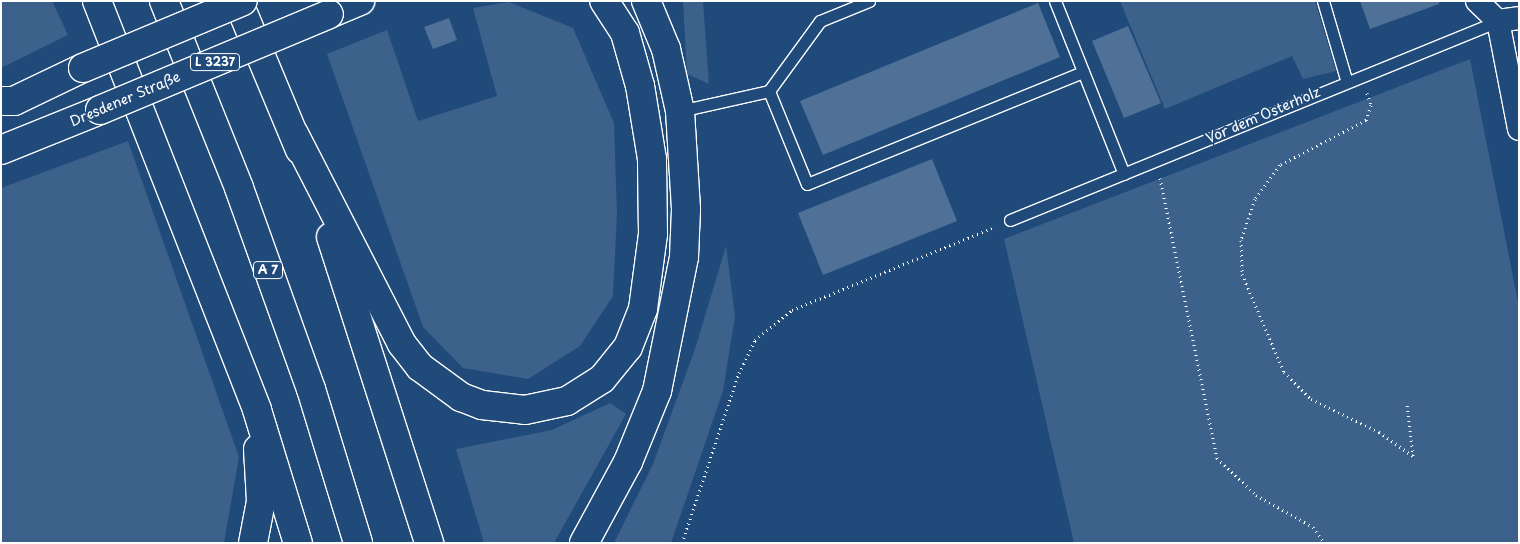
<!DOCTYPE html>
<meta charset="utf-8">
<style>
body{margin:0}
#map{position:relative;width:1520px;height:544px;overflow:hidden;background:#1f4a7a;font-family:"Playpen Sans",sans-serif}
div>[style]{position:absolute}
.green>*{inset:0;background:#3c618b}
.building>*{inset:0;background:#507197}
.path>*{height:3px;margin-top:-1.5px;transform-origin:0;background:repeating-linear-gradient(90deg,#fff 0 1px,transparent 0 5px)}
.roads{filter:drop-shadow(1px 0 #fff) drop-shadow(-1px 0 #fff) drop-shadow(0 1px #fff) drop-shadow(0 -1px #fff)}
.service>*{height:11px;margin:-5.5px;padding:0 5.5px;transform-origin:5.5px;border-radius:5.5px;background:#1f4a7a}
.minor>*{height:22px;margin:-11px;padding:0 11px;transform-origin:11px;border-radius:11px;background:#1f4a7a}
.primary>*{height:28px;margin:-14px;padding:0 14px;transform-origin:14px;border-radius:14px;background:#1f4a7a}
.motorway>*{height:28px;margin:-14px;padding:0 14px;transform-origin:14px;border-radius:14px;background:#1f4a7a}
.bridges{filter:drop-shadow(1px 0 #fff) drop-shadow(-1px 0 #fff) drop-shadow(0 1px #fff) drop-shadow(0 -1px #fff)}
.primary-bridge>*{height:28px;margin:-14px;padding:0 14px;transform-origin:14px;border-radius:14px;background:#1f4a7a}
span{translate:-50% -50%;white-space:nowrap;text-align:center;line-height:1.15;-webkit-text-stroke:4px #1f4a7a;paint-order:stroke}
.shield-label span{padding:1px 4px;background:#1f4a7a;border:1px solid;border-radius:4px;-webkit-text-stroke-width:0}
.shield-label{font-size:12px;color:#fff;font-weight:700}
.street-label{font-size:14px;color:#fff}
.frame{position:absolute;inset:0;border:2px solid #fff;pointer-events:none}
</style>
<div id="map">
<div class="green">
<div style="clip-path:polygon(1px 1px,52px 1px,68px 35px,1px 68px)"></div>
<div style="clip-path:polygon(683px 1px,703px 1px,709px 84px,687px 74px)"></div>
<div style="clip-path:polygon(1120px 1px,1315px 1px,1336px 71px,1303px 79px,1292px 56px,1165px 109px)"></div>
<div style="clip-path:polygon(509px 2px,573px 28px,614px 123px,617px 213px,613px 296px,580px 346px,528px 379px,463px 368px,423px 327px,327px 54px,387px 30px,418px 121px,497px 96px,473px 8px)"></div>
<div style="clip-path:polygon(1470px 59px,1519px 307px,1519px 543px,1074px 543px,1004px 239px)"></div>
<div style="clip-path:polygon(128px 141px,239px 457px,224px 543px,1px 543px,1px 188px)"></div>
<div style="clip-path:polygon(726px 246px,735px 316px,723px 391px,671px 543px,614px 543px,653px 464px,695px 349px)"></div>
<div style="clip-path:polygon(610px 403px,626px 414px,554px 543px,484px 543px,456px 449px,552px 430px)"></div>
</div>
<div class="building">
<div style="clip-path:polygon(1360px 1px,1439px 1px,1439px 4px,1370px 29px)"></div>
<div style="clip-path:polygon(1038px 3px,1060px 57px,823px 155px,800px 101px)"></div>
<div style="clip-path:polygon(449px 18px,457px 40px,433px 49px,424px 27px)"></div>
<div style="clip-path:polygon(1128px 26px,1161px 103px,1124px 118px,1092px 41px)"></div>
<div style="clip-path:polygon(932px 159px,957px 221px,823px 275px,798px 213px)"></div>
</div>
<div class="path">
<div style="left:1367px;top:93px;width:13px;rotate:72deg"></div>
<div style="left:1371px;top:105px;width:16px;rotate:108deg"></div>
<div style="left:1366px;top:120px;width:97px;rotate:152.4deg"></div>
<div style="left:1280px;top:165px;width:42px;rotate:126.3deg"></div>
<div style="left:1255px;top:199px;width:43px;rotate:108.9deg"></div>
<div style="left:1241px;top:240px;width:34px;rotate:88deg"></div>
<div style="left:1242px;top:274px;width:107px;rotate:66.8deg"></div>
<div style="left:1284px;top:372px;width:38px;rotate:45deg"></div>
<div style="left:1311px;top:399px;width:76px;rotate:25.9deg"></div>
<div style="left:1379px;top:432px;width:42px;rotate:35.2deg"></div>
<div style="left:1413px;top:456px;width:53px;rotate:-96.5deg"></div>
<div style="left:1160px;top:178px;width:286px;rotate:78.5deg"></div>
<div style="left:1217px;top:458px;width:54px;rotate:43.5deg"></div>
<div style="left:1256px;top:495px;width:65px;rotate:29.3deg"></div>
<div style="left:1313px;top:527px;width:19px;rotate:55deg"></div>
<div style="left:682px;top:543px;width:179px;rotate:-71.5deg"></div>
<div style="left:739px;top:373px;width:37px;rotate:-64deg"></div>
<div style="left:755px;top:340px;width:48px;rotate:-39deg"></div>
<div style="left:792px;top:310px;width:218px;rotate:-22.3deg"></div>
</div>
<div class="roads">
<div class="service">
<div style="left:869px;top:1px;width:53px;rotate:157.8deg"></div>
<div style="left:820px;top:21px;width:87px;rotate:126.1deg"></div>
<div style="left:769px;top:91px;width:100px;rotate:67.8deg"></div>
<div style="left:807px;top:184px;width:298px;rotate:-22.1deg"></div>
<div style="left:1055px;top:1px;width:186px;rotate:68.3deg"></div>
<div style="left:1323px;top:1px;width:81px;rotate:73.6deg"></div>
<div style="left:680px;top:111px;width:91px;rotate:-12.7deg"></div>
<div style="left:1010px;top:220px;width:527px;rotate:-22.18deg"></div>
</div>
<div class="minor">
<div style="left:1477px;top:1px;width:29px;rotate:44deg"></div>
<div style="left:1498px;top:21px;width:110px;rotate:79deg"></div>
<div style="left:1498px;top:21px;width:21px;rotate:-8deg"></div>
</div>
<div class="primary">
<div style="left:329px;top:14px;width:34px;rotate:-23deg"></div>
<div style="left:14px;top:101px;width:76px;rotate:-25.6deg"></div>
<div style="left:1px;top:150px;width:107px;rotate:-22deg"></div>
</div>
<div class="motorway">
<div style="left:97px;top:1px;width:439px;rotate:68.6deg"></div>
<div style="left:257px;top:410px;width:139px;rotate:72.9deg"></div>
<div style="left:164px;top:1px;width:201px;rotate:68.1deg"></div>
<div style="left:239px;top:188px;width:214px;rotate:70.3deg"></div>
<div style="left:311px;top:389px;width:161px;rotate:73deg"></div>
<div style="left:238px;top:1px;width:161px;rotate:67.4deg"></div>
<div style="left:1px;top:101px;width:13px"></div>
<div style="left:294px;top:134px;width:236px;rotate:62.8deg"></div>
<div style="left:402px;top:344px;width:29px;rotate:52deg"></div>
<div style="left:420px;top:367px;width:51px;rotate:36.2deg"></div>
<div style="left:461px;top:397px;width:22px;rotate:21deg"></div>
<div style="left:482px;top:405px;width:43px;rotate:6.6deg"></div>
<div style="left:525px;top:410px;width:43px;rotate:-12.1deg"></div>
<div style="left:567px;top:401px;width:41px;rotate:-32.2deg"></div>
<div style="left:602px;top:379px;width:41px;rotate:-50.9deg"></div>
<div style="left:628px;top:347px;width:41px;rotate:-68.5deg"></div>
<div style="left:643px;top:309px;width:76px;rotate:-82.4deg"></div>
<div style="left:653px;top:234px;width:75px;rotate:-90.8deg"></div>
<div style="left:652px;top:159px;width:74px;rotate:-99.3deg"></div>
<div style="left:640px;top:86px;width:55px;rotate:-105.8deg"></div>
<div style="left:625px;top:33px;width:38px;rotate:-123deg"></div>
<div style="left:331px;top:237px;width:321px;rotate:72.2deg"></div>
<div style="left:253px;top:543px;width:43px;rotate:-79.2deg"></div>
<div style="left:261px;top:501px;width:52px;rotate:-93.3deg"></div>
<div style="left:584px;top:543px;width:92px;rotate:-61.5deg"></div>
<div style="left:628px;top:462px;width:77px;rotate:-67.8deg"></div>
<div style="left:657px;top:391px;width:137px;rotate:-78.6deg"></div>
<div style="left:684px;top:257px;width:48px;rotate:-87.6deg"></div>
<div style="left:686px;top:209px;width:98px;rotate:-93.5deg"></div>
<div style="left:680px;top:111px;width:64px;rotate:-102.7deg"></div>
<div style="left:666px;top:49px;width:52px;rotate:-112.6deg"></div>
</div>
</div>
<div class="bridges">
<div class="primary-bridge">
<div style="left:83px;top:68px;width:173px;rotate:-22.7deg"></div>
<div style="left:100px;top:110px;width:248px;rotate:-22.7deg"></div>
</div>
</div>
<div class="shield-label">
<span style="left:215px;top:62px">L 3237</span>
<span style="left:268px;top:270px">A 7</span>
</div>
<div class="street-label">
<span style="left:125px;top:99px;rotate:-23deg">Dresdener Straße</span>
<span style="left:1263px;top:115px;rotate:-23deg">Vor dem Osterholz</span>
</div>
<div class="frame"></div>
</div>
